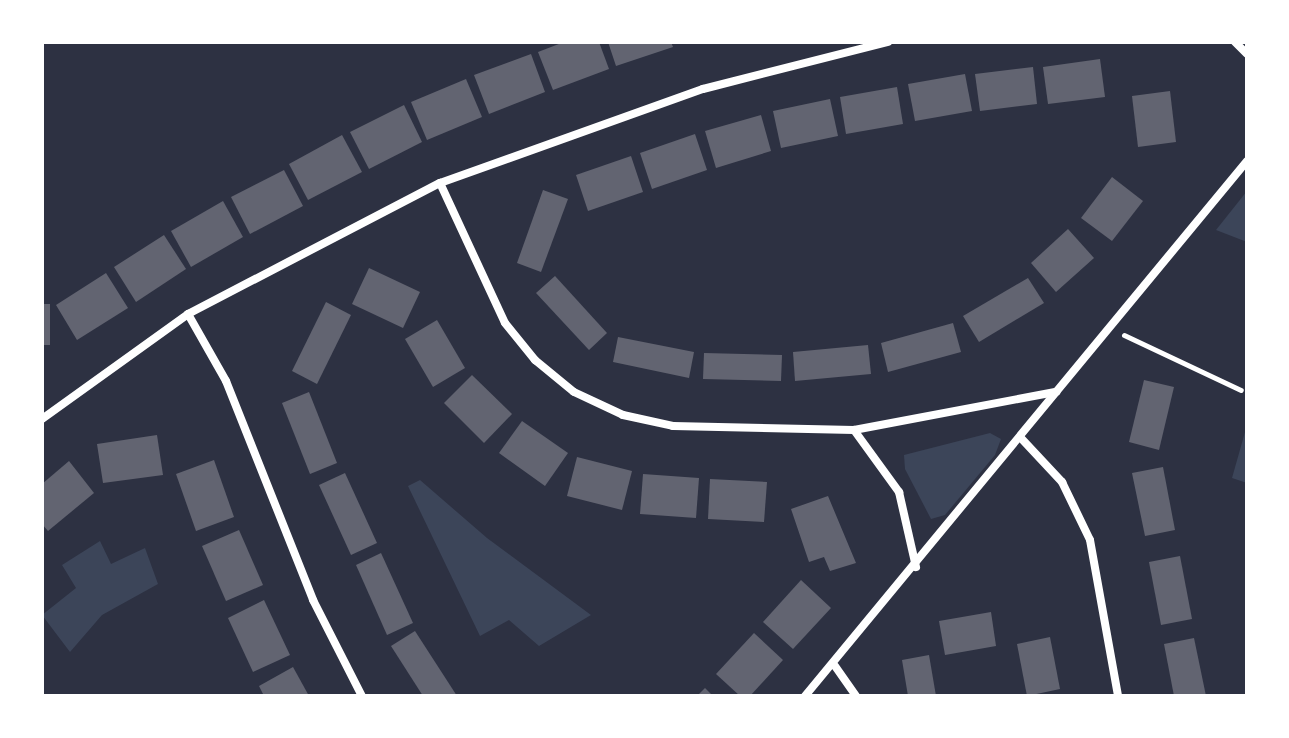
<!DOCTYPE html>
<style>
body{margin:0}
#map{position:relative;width:1289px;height:738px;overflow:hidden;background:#2d3142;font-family:"Space Grotesk",sans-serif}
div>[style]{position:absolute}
.green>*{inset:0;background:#3c4559}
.building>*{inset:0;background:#626471}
.path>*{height:5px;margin:-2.5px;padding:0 2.5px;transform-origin:2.5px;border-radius:2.5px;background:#fff}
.minor>*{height:8px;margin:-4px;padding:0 4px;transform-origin:4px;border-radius:4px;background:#fff}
span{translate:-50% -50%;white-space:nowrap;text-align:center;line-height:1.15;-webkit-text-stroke:7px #fff;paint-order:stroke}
.frame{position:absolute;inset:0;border:44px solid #fff;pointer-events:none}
</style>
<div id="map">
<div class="green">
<div style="clip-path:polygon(1247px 191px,1247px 242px,1216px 230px)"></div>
<div style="clip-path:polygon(1247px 425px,1247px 483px,1232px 478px)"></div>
<div style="clip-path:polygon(990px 433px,1001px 439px,995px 455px,945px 515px,931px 519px,905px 469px,904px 455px)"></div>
<div style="clip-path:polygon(420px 480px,487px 538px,591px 615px,539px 646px,509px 620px,480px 636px,408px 486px)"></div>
<div style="clip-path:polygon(100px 541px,111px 564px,145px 548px,158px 584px,102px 615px,70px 652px,42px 615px,76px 588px,62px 565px)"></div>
</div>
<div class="building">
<div style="clip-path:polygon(564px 42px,599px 42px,609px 69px,553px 90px,538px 52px)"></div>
<div style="clip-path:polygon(608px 42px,671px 42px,673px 47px,616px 66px)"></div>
<div style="clip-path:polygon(531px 54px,545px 92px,489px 114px,474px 75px)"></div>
<div style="clip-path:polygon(1100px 59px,1105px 97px,1048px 104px,1043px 67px)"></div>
<div style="clip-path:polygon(1033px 67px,1037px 104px,980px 111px,975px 74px)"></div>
<div style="clip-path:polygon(965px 74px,972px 111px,915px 121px,908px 84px)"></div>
<div style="clip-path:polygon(466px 79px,482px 117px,427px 140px,411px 102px)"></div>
<div style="clip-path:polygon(897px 87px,903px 124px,846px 134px,840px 97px)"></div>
<div style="clip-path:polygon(1170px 91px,1176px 142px,1138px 147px,1132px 96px)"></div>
<div style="clip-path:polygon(830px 99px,838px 136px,781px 148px,773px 111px)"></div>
<div style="clip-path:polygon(404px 105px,422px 142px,369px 169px,350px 132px)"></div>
<div style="clip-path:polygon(761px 115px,771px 151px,716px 168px,705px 131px)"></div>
<div style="clip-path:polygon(695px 134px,707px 170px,652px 189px,640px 153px)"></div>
<div style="clip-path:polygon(342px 135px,362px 172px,308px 200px,289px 164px)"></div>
<div style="clip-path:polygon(631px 156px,643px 192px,588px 211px,576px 175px)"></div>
<div style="clip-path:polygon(284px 170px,303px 206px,250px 234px,231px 197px)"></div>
<div style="clip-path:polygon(1112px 177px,1143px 201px,1112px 241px,1081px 218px)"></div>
<div style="clip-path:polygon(543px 190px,568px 199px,541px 272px,517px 263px)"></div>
<div style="clip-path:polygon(223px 201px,243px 237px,191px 267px,171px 231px)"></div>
<div style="clip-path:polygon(1068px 229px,1094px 258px,1056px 292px,1031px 263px)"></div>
<div style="clip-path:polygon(164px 235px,186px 269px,136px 302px,114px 267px)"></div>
<div style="clip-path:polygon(369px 268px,420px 292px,403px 328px,352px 304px)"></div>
<div style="clip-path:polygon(106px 273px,128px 308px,77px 340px,56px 305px)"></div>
<div style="clip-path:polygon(555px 276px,607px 333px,589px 350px,536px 293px)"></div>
<div style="clip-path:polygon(1028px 278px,1044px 303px,979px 342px,963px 316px)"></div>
<div style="clip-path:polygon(326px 302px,351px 315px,317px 384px,292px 371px)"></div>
<div style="clip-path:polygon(42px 304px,50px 304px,50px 345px,42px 345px)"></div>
<div style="clip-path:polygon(437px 320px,465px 368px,433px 387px,405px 339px)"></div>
<div style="clip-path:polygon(953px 323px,961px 352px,888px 372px,881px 343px)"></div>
<div style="clip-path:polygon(618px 337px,694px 352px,689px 378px,613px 362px)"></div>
<div style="clip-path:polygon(868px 345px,871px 374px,795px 381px,793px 352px)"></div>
<div style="clip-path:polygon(704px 353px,782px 355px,781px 381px,703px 379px)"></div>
<div style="clip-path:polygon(472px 375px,512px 414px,484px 443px,444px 403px)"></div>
<div style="clip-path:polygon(1144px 380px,1174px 387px,1159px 450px,1129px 442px)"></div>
<div style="clip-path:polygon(309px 392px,337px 463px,310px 474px,282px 403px)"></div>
<div style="clip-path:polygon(522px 421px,568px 453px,545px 486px,499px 453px)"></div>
<div style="clip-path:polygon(157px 435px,163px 475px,103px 483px,97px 444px)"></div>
<div style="clip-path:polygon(577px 457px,632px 471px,622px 510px,567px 496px)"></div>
<div style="clip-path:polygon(214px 460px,234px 517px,196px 531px,176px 474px)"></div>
<div style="clip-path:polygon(69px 461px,94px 493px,48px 531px,42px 524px,42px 484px)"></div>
<div style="clip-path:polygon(1163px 467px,1175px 530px,1145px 536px,1132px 473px)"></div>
<div style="clip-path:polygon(345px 473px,377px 543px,351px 555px,319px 485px)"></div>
<div style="clip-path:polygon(643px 474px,699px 478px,696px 518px,640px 514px)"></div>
<div style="clip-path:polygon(710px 479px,767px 482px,764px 522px,708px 519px)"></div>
<div style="clip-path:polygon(828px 496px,856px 563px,830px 571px,824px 557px,809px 562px,791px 509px)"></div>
<div style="clip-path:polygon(239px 530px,263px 585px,226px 601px,202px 546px)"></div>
<div style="clip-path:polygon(381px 553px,413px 623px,387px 635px,356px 565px)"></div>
<div style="clip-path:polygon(1180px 556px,1192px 619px,1161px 625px,1149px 562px)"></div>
<div style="clip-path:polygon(801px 580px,831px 608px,793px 649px,763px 622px)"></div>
<div style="clip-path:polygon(264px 600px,290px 655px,253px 672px,228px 618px)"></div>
<div style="clip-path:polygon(991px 612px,996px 646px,945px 655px,939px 621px)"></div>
<div style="clip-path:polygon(415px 631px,457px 696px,423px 696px,391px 646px)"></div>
<div style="clip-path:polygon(754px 633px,783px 660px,750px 696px,740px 696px,716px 674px)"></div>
<div style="clip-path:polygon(1050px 637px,1060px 689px,1027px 696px,1017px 644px)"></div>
<div style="clip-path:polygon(1194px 638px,1206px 696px,1174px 696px,1164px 644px)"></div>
<div style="clip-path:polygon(929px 655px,936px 696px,908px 696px,902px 660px)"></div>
<div style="clip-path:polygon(293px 667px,309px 696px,264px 696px,259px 686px)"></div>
<div style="clip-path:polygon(705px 688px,713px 696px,697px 696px)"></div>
</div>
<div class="path">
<div style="left:1124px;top:335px;width:129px;rotate:25.2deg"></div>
</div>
<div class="minor">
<div style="left:1235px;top:42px;width:17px;rotate:45deg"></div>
<div style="left:440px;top:183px;width:154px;rotate:65.1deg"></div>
<div style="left:505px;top:323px;width:48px;rotate:51deg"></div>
<div style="left:535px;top:360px;width:50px;rotate:39.4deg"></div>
<div style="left:574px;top:392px;width:54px;rotate:25.1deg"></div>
<div style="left:623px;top:415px;width:51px;rotate:12.4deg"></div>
<div style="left:673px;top:426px;width:181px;rotate:1.3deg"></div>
<div style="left:854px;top:430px;width:206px;rotate:-10.7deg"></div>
<div style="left:188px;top:314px;width:77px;rotate:60.4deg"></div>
<div style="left:226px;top:381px;width:236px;rotate:68.3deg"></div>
<div style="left:313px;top:600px;width:108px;rotate:63deg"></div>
<div style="left:42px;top:419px;width:180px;rotate:-35.7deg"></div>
<div style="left:188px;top:314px;width:284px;rotate:-27.5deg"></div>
<div style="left:440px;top:183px;width:279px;rotate:-19.7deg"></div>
<div style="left:703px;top:89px;width:191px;rotate:-14.3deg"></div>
<div style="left:854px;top:430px;width:77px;rotate:54deg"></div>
<div style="left:899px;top:492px;width:77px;rotate:77.2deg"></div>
<div style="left:1020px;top:437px;width:62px;rotate:47deg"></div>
<div style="left:1062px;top:482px;width:64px;rotate:64.2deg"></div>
<div style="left:1090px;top:540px;width:158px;rotate:79.8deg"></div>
<div style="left:835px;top:666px;width:37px;rotate:55deg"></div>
<div style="left:805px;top:696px;width:694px;rotate:-50.44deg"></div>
</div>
<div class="frame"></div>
</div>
